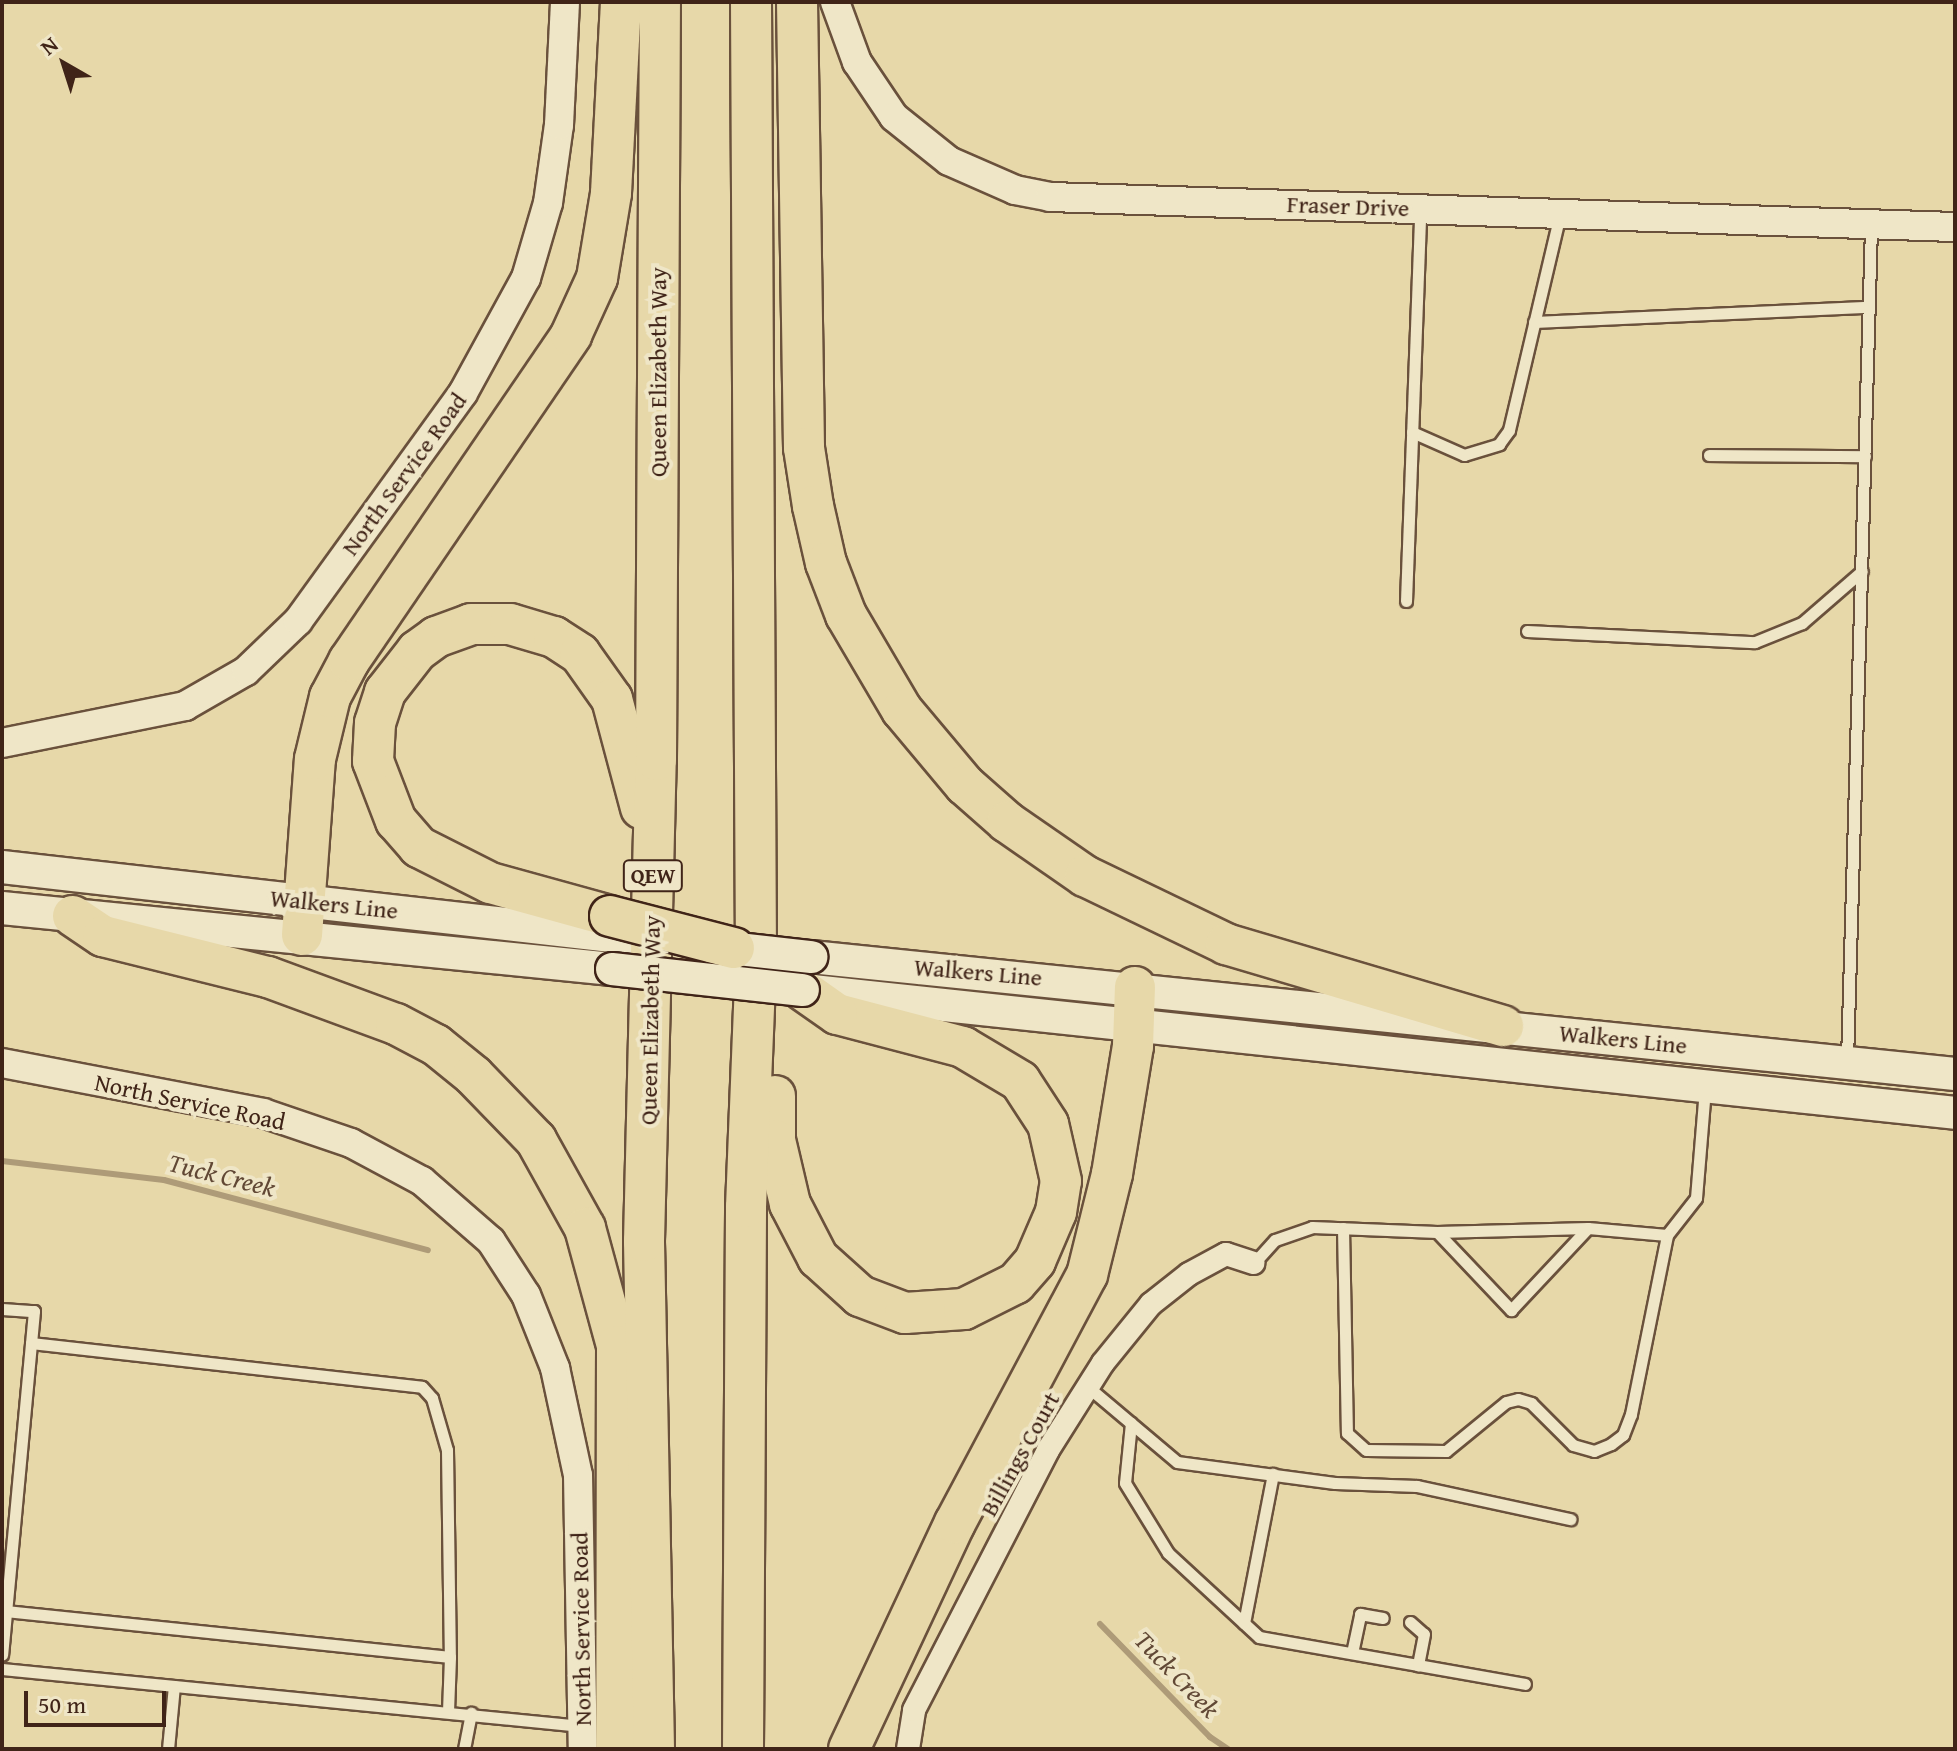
<!DOCTYPE html>
<style>
body{margin:0}
#map{position:relative;width:1957px;height:1751px;overflow:hidden;background:#e7d8a9;font-family:"Gentium Book Plus",serif}
div>[style]{position:absolute}
.stream>*{height:6px;margin:-3px;padding:0 3px;transform-origin:3px;border-radius:3px;background:#ae9b78}
.roads{filter:drop-shadow(2px 0 #6a513c) drop-shadow(-2px 0 #6a513c) drop-shadow(0 2px #6a513c) drop-shadow(0 -2px #6a513c)}
.service>*{height:11px;margin:-5.5px;padding:0 5.5px;transform-origin:5.5px;border-radius:5.5px;background:#efe6c7}
.minor>*{height:22px;margin:-11px;padding:0 11px;transform-origin:11px;border-radius:11px;background:#efe6c7}
.tertiary>*{height:28px;margin:-14px;padding:0 14px;transform-origin:14px;border-radius:14px;background:#efe6c7}
.secondary>*{height:32px;margin:-16px;padding:0 16px;transform-origin:16px;border-radius:16px;background:#efe6c7}
.motorway>*{height:40px;margin:-20px;padding:0 20px;transform-origin:20px;border-radius:20px;background:#e7d8a9}
.bridges{filter:drop-shadow(2px 0 #402418) drop-shadow(-2px 0 #402418) drop-shadow(0 2px #402418) drop-shadow(0 -2px #402418)}
.secondary-bridge>*{height:32px;margin:-16px;padding:0 16px;transform-origin:16px;border-radius:16px;background:#efe6c7}
.motorway-bridge>*{height:40px;margin:-20px;padding:0 20px;transform-origin:20px;border-radius:20px;background:#e7d8a9}
span{translate:-50% -50%;white-space:nowrap;text-align:center;line-height:1.15;-webkit-text-stroke:8px #efe6c7;paint-order:stroke}
.shield-label span{padding:2px 6px;background:#efe6c7;border:2px solid;border-radius:6px;-webkit-text-stroke-width:0}
.shield-label{font-size:22px;color:#402418;font-weight:700}
.street-label{font-size:24px;color:#402418}
.water-label{font-size:26px;color:#614835;font-style:italic}
.frame{position:absolute;inset:0;border:4px solid #402418;pointer-events:none}
.north{position:absolute;left:24px;top:24px;width:80px;height:80px;-webkit-text-stroke:6px #efe6c7;paint-order:stroke;rotate:321deg;font-size:22px;font-weight:700;line-height:32px;text-align:center;color:#402418}
.north::after{content:'';display:block;margin:auto;width:28px;height:36px;background:#402418;clip-path:polygon(50% 0,100% 100%,50% 72%,0 100%)}
.scale{position:absolute;left:24px;top:1691px;width:142px;height:36px;box-sizing:border-box;border:4px solid #402418;border-top:0;padding-left:10px;font-size:24px;line-height:28px;white-space:nowrap;color:#402418;-webkit-text-stroke:6px #efe6c7;paint-order:stroke}
</style>
<div id="map">
<div class="stream">
<div style="left:2px;top:1161px;width:163px;rotate:6.7deg"></div>
<div style="left:164px;top:1180px;width:273px;rotate:14.9deg"></div>
<div style="left:1100px;top:1624px;width:158px;rotate:45.8deg"></div>
<div style="left:1210px;top:1737px;width:22px;rotate:34deg"></div>
</div>
<div class="roads">
<div class="service">
<div style="left:1534px;top:322px;width:335px;rotate:-2.6deg"></div>
<div style="left:1412px;top:432px;width:57px;rotate:23.9deg"></div>
<div style="left:1464px;top:455px;width:37px;rotate:-17deg"></div>
<div style="left:1499px;top:444px;width:17px;rotate:-54deg"></div>
<div style="left:1509px;top:430px;width:221px;rotate:-76.7deg"></div>
<div style="left:1709px;top:455px;width:156px;rotate:0.4deg"></div>
<div style="left:1406px;top:601px;width:391px;rotate:-87.9deg"></div>
<div style="left:1527px;top:631px;width:228px;rotate:2.8deg"></div>
<div style="left:1755px;top:642px;width:51px;rotate:-22deg"></div>
<div style="left:1802px;top:623px;width:79px;rotate:-40.9deg"></div>
<div style="left:1847px;top:1060px;width:834px;rotate:-88.35deg"></div>
<div style="left:1343px;top:1228px;width:205px;rotate:88.9deg"></div>
<div style="left:1347px;top:1433px;width:25px;rotate:42deg"></div>
<div style="left:1366px;top:1450px;width:80px;rotate:0.7deg"></div>
<div style="left:1446px;top:1451px;width:77px;rotate:-39.2deg"></div>
<div style="left:1506px;top:1402px;width:12px;rotate:-14deg"></div>
<div style="left:1518px;top:1399px;width:14px;rotate:17deg"></div>
<div style="left:1531px;top:1403px;width:59px;rotate:45deg"></div>
<div style="left:1573px;top:1445px;width:22px;rotate:16deg"></div>
<div style="left:1594px;top:1451px;width:18px;rotate:-22deg"></div>
<div style="left:1611px;top:1444px;width:15px;rotate:-37deg"></div>
<div style="left:1623px;top:1435px;width:22px;rotate:-69deg"></div>
<div style="left:1631px;top:1414px;width:183px;rotate:-78.6deg"></div>
<div style="left:1437px;top:1232px;width:108px;rotate:46.5deg"></div>
<div style="left:1511px;top:1310px;width:112px;rotate:-46.8deg"></div>
<div style="left:1254px;top:1263px;width:31px;rotate:-48deg"></div>
<div style="left:1275px;top:1240px;width:39px;rotate:-19deg"></div>
<div style="left:1312px;top:1227px;width:125px;rotate:2.3deg"></div>
<div style="left:1437px;top:1232px;width:151px;rotate:-1.5deg"></div>
<div style="left:1588px;top:1228px;width:79px;rotate:5.1deg"></div>
<div style="left:1667px;top:1235px;width:47px;rotate:-51.9deg"></div>
<div style="left:1696px;top:1198px;width:109px;rotate:-85.3deg"></div>
<div style="left:2px;top:1309px;width:32px;rotate:4deg"></div>
<div style="left:34px;top:1311px;width:345px;rotate:95.3deg"></div>
<div style="left:31px;top:1343px;width:393px;rotate:6.4deg"></div>
<div style="left:422px;top:1387px;width:15px;rotate:48deg"></div>
<div style="left:432px;top:1398px;width:54px;rotate:73.9deg"></div>
<div style="left:447px;top:1450px;width:207px;rotate:89.2deg"></div>
<div style="left:1088px;top:1387px;width:116px;rotate:40.1deg"></div>
<div style="left:1177px;top:1462px;width:159px;rotate:7.6deg"></div>
<div style="left:1335px;top:1483px;width:82px;rotate:2.1deg"></div>
<div style="left:1417px;top:1486px;width:157px;rotate:12.2deg"></div>
<div style="left:1131px;top:1423px;width:60px;rotate:95.7deg"></div>
<div style="left:1125px;top:1483px;width:82px;rotate:58.4deg"></div>
<div style="left:1168px;top:1553px;width:124px;rotate:42.7deg"></div>
<div style="left:1259px;top:1637px;width:270px;rotate:10deg"></div>
<div style="left:6px;top:1611px;width:446px;rotate:5.9deg"></div>
<div style="left:450px;top:1657px;width:54px;rotate:92.1deg"></div>
<div style="left:1410px;top:1622px;width:18px;rotate:41deg"></div>
<div style="left:1424px;top:1634px;width:32px;rotate:101deg"></div>
<div style="left:1244px;top:1623px;width:152px;rotate:-79deg"></div>
<div style="left:1352px;top:1653px;width:40px;rotate:-78deg"></div>
<div style="left:1360px;top:1614px;width:23px;rotate:10deg"></div>
<div style="left:2px;top:1669px;width:582px;rotate:5.62deg"></div>
<div style="left:168px;top:1749px;width:63px;rotate:-84.6deg"></div>
<div style="left:464px;top:1749px;width:37px;rotate:-79deg"></div>
</div>
<div class="minor">
<div style="left:908px;top:1749px;width:39px;rotate:-81deg"></div>
<div style="left:914px;top:1710px;width:292px;rotate:-62.7deg"></div>
<div style="left:1048px;top:1450px;width:103px;rotate:-57.7deg"></div>
<div style="left:1103px;top:1363px;width:76px;rotate:-50.9deg"></div>
<div style="left:1151px;top:1304px;width:48px;rotate:-38.3deg"></div>
<div style="left:1189px;top:1274px;width:42px;rotate:-28.4deg"></div>
<div style="left:1226px;top:1254px;width:29px;rotate:18deg"></div>
</div>
<div class="tertiary">
<div style="left:835px;top:2px;width:64px;rotate:69.9deg"></div>
<div style="left:857px;top:62px;width:66px;rotate:56.1deg"></div>
<div style="left:894px;top:117px;width:70px;rotate:38.7deg"></div>
<div style="left:949px;top:161px;width:72px;rotate:23.7deg"></div>
<div style="left:1015px;top:190px;width:36px;rotate:11deg"></div>
<div style="left:1050px;top:197px;width:905px;rotate:1.9deg"></div>
<div style="left:2px;top:743px;width:187px;rotate:-11.4deg"></div>
<div style="left:185px;top:706px;width:70px;rotate:-29.8deg"></div>
<div style="left:246px;top:671px;width:72px;rotate:-43.9deg"></div>
<div style="left:298px;top:621px;width:281px;rotate:-54.1deg"></div>
<div style="left:463px;top:393px;width:131px;rotate:-61.3deg"></div>
<div style="left:526px;top:278px;width:78px;rotate:-73.7deg"></div>
<div style="left:548px;top:203px;width:79px;rotate:-82deg"></div>
<div style="left:559px;top:125px;width:123px;rotate:-87.2deg"></div>
<div style="left:2px;top:1063px;width:266px;rotate:10.8deg"></div>
<div style="left:263px;top:1113px;width:93px;rotate:18.8deg"></div>
<div style="left:351px;top:1143px;width:81px;rotate:28.2deg"></div>
<div style="left:422px;top:1181px;width:91px;rotate:41deg"></div>
<div style="left:491px;top:1241px;width:64px;rotate:57.1deg"></div>
<div style="left:526px;top:1295px;width:79px;rotate:68.3deg"></div>
<div style="left:555px;top:1368px;width:109px;rotate:77.9deg"></div>
<div style="left:578px;top:1475px;width:274px;rotate:89deg"></div>
</div>
<div class="secondary">
<div style="left:2px;top:867px;width:640px;rotate:6.46deg"></div>
<div style="left:2px;top:908px;width:613px;rotate:5.71deg"></div>
<div style="left:811px;top:957px;width:1150px;rotate:5.84deg"></div>
<div style="left:803px;top:990px;width:1159px;rotate:6.09deg"></div>
</div>
<div class="motorway">
<div style="left:797px;top:2px;width:446px;rotate:89.1deg"></div>
<div style="left:804px;top:448px;width:59px;rotate:81.2deg"></div>
<div style="left:813px;top:506px;width:58px;rotate:77.2deg"></div>
<div style="left:826px;top:563px;width:56px;rotate:69deg"></div>
<div style="left:846px;top:615px;width:110px;rotate:59.5deg"></div>
<div style="left:902px;top:710px;width:98px;rotate:50deg"></div>
<div style="left:965px;top:785px;width:56px;rotate:41.4deg"></div>
<div style="left:1007px;top:822px;width:95px;rotate:34.7deg"></div>
<div style="left:1085px;top:876px;width:157px;rotate:25.7deg"></div>
<div style="left:1226px;top:944px;width:289px;rotate:16.5deg"></div>
<div style="left:73px;top:916px;width:36px;rotate:34deg"></div>
<div style="left:103px;top:936px;width:170px;rotate:14deg"></div>
<div style="left:268px;top:977px;width:136px;rotate:20.2deg"></div>
<div style="left:396px;top:1024px;width:45px;rotate:27.7deg"></div>
<div style="left:436px;top:1045px;width:48px;rotate:39deg"></div>
<div style="left:473px;top:1075px;width:91px;rotate:45.9deg"></div>
<div style="left:536px;top:1140px;width:101px;rotate:60.9deg"></div>
<div style="left:585px;top:1228px;width:122px;rotate:74.8deg"></div>
<div style="left:617px;top:1346px;width:403px;rotate:90.1deg"></div>
<div style="left:610px;top:916px;width:124px;rotate:-164.6deg"></div>
<div style="left:490px;top:883px;width:80px;rotate:-153.1deg"></div>
<div style="left:419px;top:847px;width:35px;rotate:-131deg"></div>
<div style="left:396px;top:821px;width:64px;rotate:-111deg"></div>
<div style="left:373px;top:761px;width:38px;rotate:-87deg"></div>
<div style="left:375px;top:723px;width:33px;rotate:-72deg"></div>
<div style="left:385px;top:692px;width:52px;rotate:-52deg"></div>
<div style="left:417px;top:651px;width:24px;rotate:-36deg"></div>
<div style="left:436px;top:637px;width:37px;rotate:-20deg"></div>
<div style="left:471px;top:624px;width:39px"></div>
<div style="left:510px;top:624px;width:46px;rotate:16.5deg"></div>
<div style="left:554px;top:637px;width:31px;rotate:33deg"></div>
<div style="left:580px;top:654px;width:55px;rotate:54.6deg"></div>
<div style="left:612px;top:699px;width:113px;rotate:75.1deg"></div>
<div style="left:302px;top:935px;width:176px;rotate:-85.8deg"></div>
<div style="left:315px;top:759px;width:64px;rotate:-76.4deg"></div>
<div style="left:330px;top:697px;width:41px;rotate:-62.2deg"></div>
<div style="left:349px;top:661px;width:394px;rotate:-55.7deg"></div>
<div style="left:571px;top:335px;width:63px;rotate:-65.5deg"></div>
<div style="left:597px;top:278px;width:86px;rotate:-80.6deg"></div>
<div style="left:611px;top:193px;width:191px;rotate:-87deg"></div>
<div style="left:775px;top:1096px;width:44px;rotate:90deg"></div>
<div style="left:775px;top:1140px;width:66px;rotate:76.8deg"></div>
<div style="left:790px;top:1204px;width:61px;rotate:62.6deg"></div>
<div style="left:818px;top:1258px;width:57px;rotate:42.1deg"></div>
<div style="left:860px;top:1296px;width:48px;rotate:20.7deg"></div>
<div style="left:905px;top:1313px;width:59px;rotate:-3.9deg"></div>
<div style="left:964px;top:1309px;width:58px;rotate:-26.6deg"></div>
<div style="left:1016px;top:1283px;width:29px;rotate:-49deg"></div>
<div style="left:1035px;top:1261px;width:53px;rotate:-66.8deg"></div>
<div style="left:1056px;top:1212px;width:31px;rotate:-81deg"></div>
<div style="left:1061px;top:1181px;width:58px;rotate:-102.8deg"></div>
<div style="left:1048px;top:1124px;width:51px;rotate:-123.1deg"></div>
<div style="left:1020px;top:1081px;width:66px;rotate:-149.2deg"></div>
<div style="left:963px;top:1047px;width:130px;rotate:-165.3deg"></div>
<div style="left:837px;top:1014px;width:42px;rotate:-144.8deg"></div>
<div style="left:654px;top:1749px;width:508px;rotate:-91.13deg"></div>
<div style="left:644px;top:1241px;width:481px;rotate:-88.6deg"></div>
<div style="left:656px;top:760px;width:758px;rotate:-89.7deg"></div>
<div style="left:743px;top:1749px;width:542px;rotate:-89.68deg"></div>
<div style="left:746px;top:1207px;width:250px;rotate:-87.7deg"></div>
<div style="left:756px;top:957px;width:955px;rotate:-90.3deg"></div>
<div style="left:849px;top:1749px;width:250px;rotate:-64.9deg"></div>
<div style="left:955px;top:1523px;width:281px;rotate:-62deg"></div>
<div style="left:1087px;top:1275px;width:104px;rotate:-76.1deg"></div>
<div style="left:1112px;top:1174px;width:130px;rotate:-80.7deg"></div>
<div style="left:1133px;top:1046px;width:59px;rotate:-88.1deg"></div>
</div>
</div>
<div class="bridges">
<div class="secondary-bridge">
<div style="left:711px;top:946px;width:101px;rotate:6.3deg"></div>
<div style="left:612px;top:969px;width:192px;rotate:6.3deg"></div>
</div>
<div class="motorway-bridge">
<div style="left:610px;top:916px;width:128px;rotate:14.5deg"></div>
</div>
</div>
<div class="shield-label">
<span style="left:653px;top:876px">QEW</span>
</div>
<div class="street-label">
<span style="left:1348px;top:206px;rotate:2deg">Fraser Drive</span>
<span style="left:658px;top:372px;rotate:-90deg">Queen Elizabeth Way</span>
<span style="left:404px;top:474px;rotate:-54deg">North Service Road</span>
<span style="left:334px;top:904px;rotate:6deg">Walkers Line</span>
<span style="left:978px;top:972px;rotate:5deg">Walkers Line</span>
<span style="left:650px;top:1020px;rotate:-89deg">Queen Elizabeth Way</span>
<span style="left:1623px;top:1039px;rotate:6deg">Walkers Line</span>
<span style="left:190px;top:1102px;rotate:12deg">North Service Road</span>
<span style="left:1020px;top:1454px;rotate:-61deg">Billings Court</span>
<span style="left:581px;top:1629px;rotate:-91deg">North Service Road</span>
</div>
<div class="water-label">
<span style="left:222px;top:1175px;rotate:14deg">Tuck Creek</span>
<span style="left:1177px;top:1674px;rotate:46deg">Tuck Creek</span>
</div>
<div class="frame"></div>
<div class="north">N</div>
<div class="scale">50 m</div>
</div>
